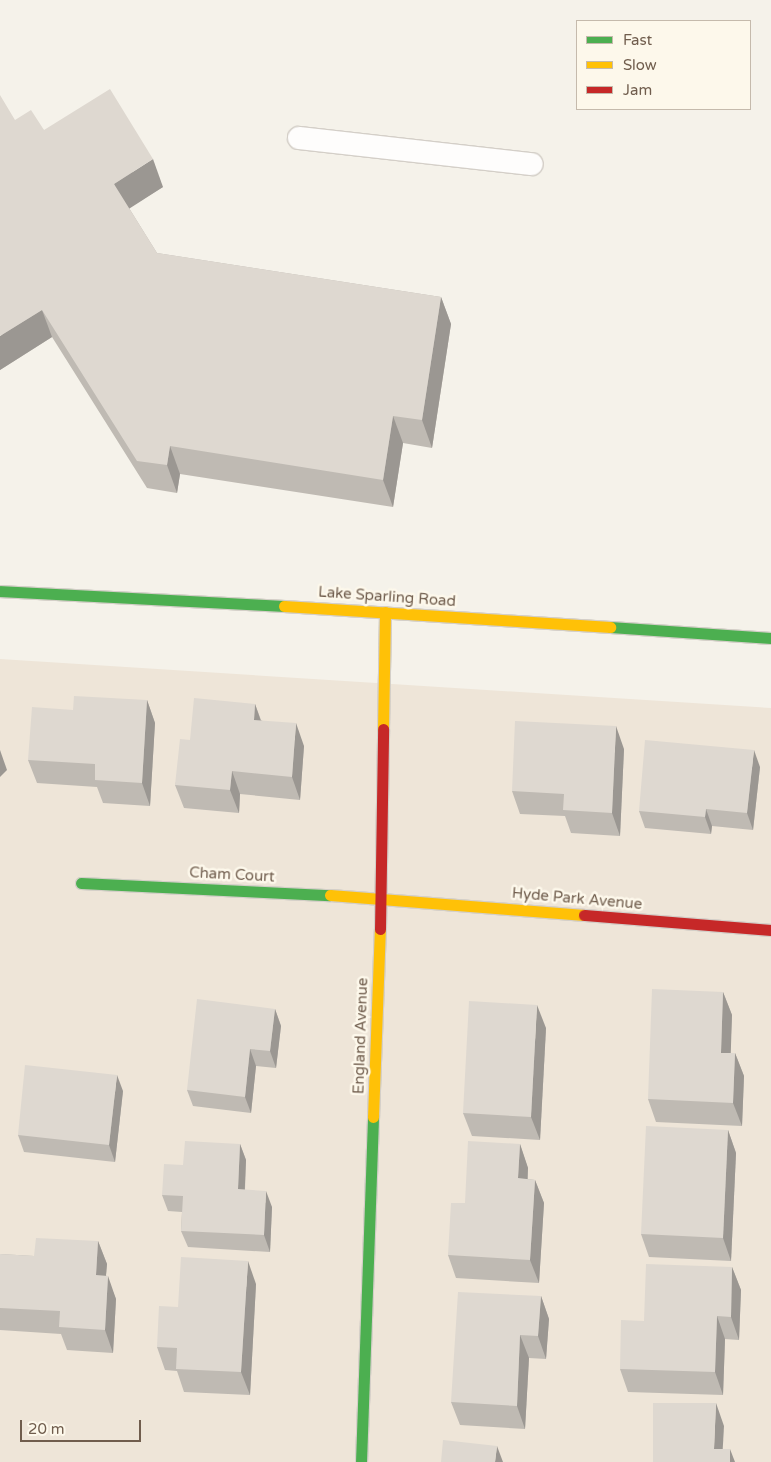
<!DOCTYPE html>
<style>
body{margin:0}
#map{position:relative;width:771px;height:1462px;overflow:hidden;background:#f5f2ea;font-family:"Varela Round",sans-serif}
div>[style]{position:absolute}
.residential>*{inset:0;background:#eee5d8}
.roads{filter:drop-shadow(1px 0 #d4cfc8) drop-shadow(-1px 0 #d4cfc8) drop-shadow(0 1px #d4cfc8) drop-shadow(0 -1px #d4cfc8)}
.lane>*{height:22px;margin:-11px;padding:0 11px;transform-origin:11px;border-radius:11px;background:#fefdfc}
.fast>*{height:11px;margin:-5.5px;padding:0 5.5px;transform-origin:5.5px;border-radius:5.5px;background:#4caf50}
.slow>*{height:11px;margin:-5.5px;padding:0 5.5px;transform-origin:5.5px;border-radius:5.5px;background:#ffc107}
.jam>*{height:11px;margin:-5.5px;padding:0 5.5px;transform-origin:5.5px;border-radius:5.5px;background:#c62828}
.wall>*{inset:0;background:#bfbab3}
.shaded-wall>*{inset:0;background:#9b9792}
.building>*{inset:0;background:#ded8d0}
span{translate:-50% -50%;white-space:nowrap;text-align:center;line-height:1.15;-webkit-text-stroke:5px #fdf8eb;paint-order:stroke}
.street-label{font-size:15px;color:#705d4d}
.legend{position:absolute;left:576px;top:20px;width:175px;height:90px;box-sizing:border-box;background:#fdf8eb;border:1px solid #c5baac;margin:0;padding:6px 9px;list-style:none;font-size:15px;color:#705d4d}
.legend li{display:flex;align-items:center;gap:10px;height:25px}
.legend b{width:25px;border:1px solid #c5baac}
.scale{position:absolute;left:20px;top:1420px;width:121px;height:22px;box-sizing:border-box;border:2px solid #705d4d;border-top:0;padding-left:6px;font-size:15px;line-height:18px;white-space:nowrap;color:#705d4d;-webkit-text-stroke:4px #fdf8eb;paint-order:stroke}
</style>
<div id="map">
<div class="residential">
<div style="clip-path:polygon(0 659px,771px 708px,771px 1462px,0 1462px)"></div>
</div>
<div class="roads">
<div class="lane">
<div style="left:299px;top:138px;width:234px;rotate:6.4deg"></div>
</div>
<div class="fast">
<div style="left:0;top:591px;width:284px;rotate:3deg"></div>
<div style="left:610px;top:627px;width:161px;rotate:3.9deg"></div>
<div style="left:81px;top:883px;width:249px;rotate:2.8deg"></div>
<div style="left:361px;top:1462px;width:345px;rotate:-88deg"></div>
</div>
<div class="slow">
<div style="left:284px;top:606px;width:327px;rotate:3.7deg"></div>
<div style="left:383px;top:729px;width:117px;rotate:-89deg"></div>
<div style="left:330px;top:895px;width:255px;rotate:4.5deg"></div>
<div style="left:373px;top:1117px;width:188px;rotate:-87.9deg"></div>
</div>
<div class="jam">
<div style="left:584px;top:915px;width:188px;rotate:4.6deg"></div>
<div style="left:380px;top:929px;width:200px;rotate:-89.1deg"></div>
</div>
</div>
<div class="wall">
<div style="clip-path:polygon(15px 120px,44px 130px,163px 187px,129px 208px,157px 253px,441px 297px,451px 324px,432px 448px,403px 443px,393px 507px,180px 474px,177px 493px,147px 488px,52px 337px,0 370px)"></div>
<div style="clip-path:polygon(147px 700px,155px 723px,150px 806px,103px 803px,97px 787px,37px 783px,28px 760px,73px 710px)"></div>
<div style="clip-path:polygon(255px 704px,261px 720px,304px 746px,300px 800px,240px 794px,239px 813px,184px 808px,175px 785px,190px 740px)"></div>
<div style="clip-path:polygon(624px 749px,620px 836px,571px 833px,565px 816px,520px 814px,512px 791px)"></div>
<div style="clip-path:polygon(760px 767px,753px 830px,712px 826px,711px 834px,645px 828px,639px 811px)"></div>
<div style="clip-path:polygon(723px 992px,732px 1015px,730px 1053px,735px 1053px,744px 1076px,742px 1126px,656px 1122px,648px 1099px)"></div>
<div style="clip-path:polygon(275px 1009px,281px 1026px,276px 1068px,256px 1066px,251px 1113px,193px 1106px,187px 1090px)"></div>
<div style="clip-path:polygon(546px 1028px,540px 1140px,472px 1136px,463px 1113px)"></div>
<div style="clip-path:polygon(123px 1091px,115px 1162px,24px 1152px,18px 1135px)"></div>
<div style="clip-path:polygon(728px 1130px,736px 1153px,731px 1261px,649px 1257px,641px 1234px)"></div>
<div style="clip-path:polygon(240px 1144px,246px 1160px,245px 1190px,272px 1207px,270px 1252px,188px 1247px,181px 1231px,182px 1212px,168px 1211px,162px 1195px,183px 1165px)"></div>
<div style="clip-path:polygon(520px 1144px,528px 1168px,528px 1179px,535px 1180px,544px 1203px,539px 1283px,456px 1278px,448px 1255px,465px 1203px)"></div>
<div style="clip-path:polygon(98px 1241px,107px 1264px,106px 1275px,116px 1299px,113px 1353px,67px 1350px,61px 1334px,0 1330px,0 1254px,34px 1256px)"></div>
<div style="clip-path:polygon(732px 1267px,741px 1290px,739px 1340px,725px 1339px,723px 1395px,628px 1392px,620px 1369px,644px 1321px)"></div>
<div style="clip-path:polygon(256px 1284px,250px 1395px,184px 1392px,177px 1371px,165px 1370px,157px 1347px,178px 1307px)"></div>
<div style="clip-path:polygon(541px 1296px,549px 1319px,546px 1359px,529px 1358px,525px 1429px,460px 1425px,451px 1402px)"></div>
</div>
<div class="shaded-wall">
<div style="clip-path:polygon(153px 159px,163px 187px,124px 212px,114px 184px)"></div>
<div style="clip-path:polygon(441px 297px,451px 324px,432px 448px,422px 420px)"></div>
<div style="clip-path:polygon(42px 310px,52px 337px,0 370px,0 336px)"></div>
<div style="clip-path:polygon(393px 416px,403px 443px,393px 507px,383px 480px)"></div>
<div style="clip-path:polygon(170px 446px,180px 474px,177px 493px,167px 465px)"></div>
<div style="clip-path:polygon(147px 700px,155px 723px,150px 806px,142px 783px)"></div>
<div style="clip-path:polygon(255px 704px,263px 727px,254px 720px)"></div>
<div style="clip-path:polygon(296px 723px,304px 746px,300px 800px,292px 777px)"></div>
<div style="clip-path:polygon(616px 726px,624px 749px,620px 836px,612px 813px)"></div>
<div style="clip-path:polygon(0 750px,7px 770px,0 777px)"></div>
<div style="clip-path:polygon(754px 750px,760px 767px,753px 830px,747px 813px)"></div>
<div style="clip-path:polygon(232px 771px,240px 794px,239px 813px,230px 790px)"></div>
<div style="clip-path:polygon(706px 809px,712px 826px,711px 834px,705px 817px)"></div>
<div style="clip-path:polygon(723px 992px,732px 1015px,730px 1076px,721px 1053px)"></div>
<div style="clip-path:polygon(537px 1005px,546px 1028px,540px 1140px,531px 1117px)"></div>
<div style="clip-path:polygon(275px 1009px,281px 1026px,276px 1068px,270px 1051px)"></div>
<div style="clip-path:polygon(250px 1049px,256px 1066px,251px 1113px,245px 1097px)"></div>
<div style="clip-path:polygon(735px 1053px,744px 1076px,742px 1126px,733px 1103px)"></div>
<div style="clip-path:polygon(117px 1075px,123px 1091px,115px 1162px,109px 1145px)"></div>
<div style="clip-path:polygon(728px 1130px,736px 1153px,731px 1261px,723px 1238px)"></div>
<div style="clip-path:polygon(240px 1144px,246px 1160px,244px 1206px,238px 1189px)"></div>
<div style="clip-path:polygon(520px 1144px,528px 1168px,526px 1201px,518px 1178px)"></div>
<div style="clip-path:polygon(535px 1180px,544px 1203px,539px 1283px,530px 1260px)"></div>
<div style="clip-path:polygon(266px 1191px,272px 1207px,270px 1252px,264px 1235px)"></div>
<div style="clip-path:polygon(98px 1241px,107px 1264px,104px 1298px,96px 1275px)"></div>
<div style="clip-path:polygon(248px 1261px,256px 1284px,250px 1395px,241px 1372px)"></div>
<div style="clip-path:polygon(732px 1267px,741px 1290px,739px 1340px,731px 1317px)"></div>
<div style="clip-path:polygon(108px 1276px,116px 1299px,113px 1353px,105px 1330px)"></div>
<div style="clip-path:polygon(541px 1296px,549px 1319px,546px 1359px,538px 1336px)"></div>
<div style="clip-path:polygon(717px 1316px,725px 1339px,723px 1395px,715px 1372px)"></div>
<div style="clip-path:polygon(520px 1335px,529px 1358px,525px 1429px,517px 1406px)"></div>
<div style="clip-path:polygon(716px 1403px,724px 1426px,722px 1462px,714px 1449px)"></div>
<div style="clip-path:polygon(497px 1446px,503px 1462px,495px 1462px)"></div>
<div style="clip-path:polygon(730px 1449px,735px 1462px,730px 1462px)"></div>
</div>
<div class="building">
<div style="clip-path:polygon(110px 89px,153px 159px,114px 184px,157px 253px,441px 297px,422px 420px,393px 416px,383px 480px,170px 446px,167px 465px,137px 461px,42px 310px,0 336px,0 95px,15px 120px,31px 110px,44px 130px)"></div>
<div style="clip-path:polygon(74px 696px,147px 700px,142px 783px,95px 780px,95px 764px,28px 760px,32px 707px,73px 710px)"></div>
<div style="clip-path:polygon(194px 698px,255px 704px,254px 720px,296px 723px,292px 777px,232px 771px,230px 790px,175px 785px,180px 739px,190px 740px)"></div>
<div style="clip-path:polygon(515px 721px,616px 726px,612px 813px,563px 810px,564px 794px,512px 791px)"></div>
<div style="clip-path:polygon(645px 740px,754px 750px,747px 813px,706px 809px,705px 817px,639px 811px)"></div>
<div style="clip-path:polygon(652px 989px,723px 992px,721px 1053px,735px 1053px,733px 1103px,648px 1099px)"></div>
<div style="clip-path:polygon(197px 999px,275px 1009px,270px 1051px,250px 1049px,245px 1097px,187px 1090px)"></div>
<div style="clip-path:polygon(469px 1001px,537px 1005px,531px 1117px,463px 1113px)"></div>
<div style="clip-path:polygon(25px 1065px,117px 1075px,109px 1145px,18px 1135px)"></div>
<div style="clip-path:polygon(646px 1126px,728px 1130px,723px 1238px,641px 1234px)"></div>
<div style="clip-path:polygon(185px 1141px,240px 1144px,238px 1189px,266px 1191px,264px 1235px,181px 1231px,183px 1196px,162px 1195px,164px 1164px,183px 1165px)"></div>
<div style="clip-path:polygon(468px 1141px,520px 1144px,518px 1178px,535px 1180px,530px 1260px,448px 1255px,451px 1203px,465px 1203px)"></div>
<div style="clip-path:polygon(36px 1238px,98px 1241px,96px 1275px,108px 1276px,105px 1330px,59px 1327px,60px 1311px,0 1308px,0 1254px,34px 1256px)"></div>
<div style="clip-path:polygon(181px 1257px,248px 1261px,241px 1372px,176px 1369px,177px 1348px,157px 1347px,159px 1306px,178px 1307px)"></div>
<div style="clip-path:polygon(646px 1264px,732px 1267px,731px 1317px,717px 1316px,715px 1372px,620px 1369px,621px 1320px,644px 1321px)"></div>
<div style="clip-path:polygon(458px 1292px,541px 1296px,538px 1336px,520px 1335px,517px 1406px,451px 1402px)"></div>
<div style="clip-path:polygon(653px 1403px,716px 1403px,714px 1449px,730px 1449px,730px 1462px,653px 1462px)"></div>
<div style="clip-path:polygon(443px 1440px,497px 1446px,495px 1462px,441px 1462px)"></div>
</div>
<div class="street-label">
<span style="left:387px;top:597px;rotate:4deg">Lake Sparling Road</span>
<span style="left:232px;top:875px;rotate:3deg">Cham Court</span>
<span style="left:577px;top:899px;rotate:5deg">Hyde Park Avenue</span>
<span style="left:361px;top:1036px;rotate:-88deg">England Avenue</span>
</div>
<ul class="legend">
<li><b style="height:6px;background:#4caf50"></b>Fast</li>
<li><b style="height:6px;background:#ffc107"></b>Slow</li>
<li><b style="height:6px;background:#c62828"></b>Jam</li>
</ul>
<div class="scale">20 m</div>
</div>
